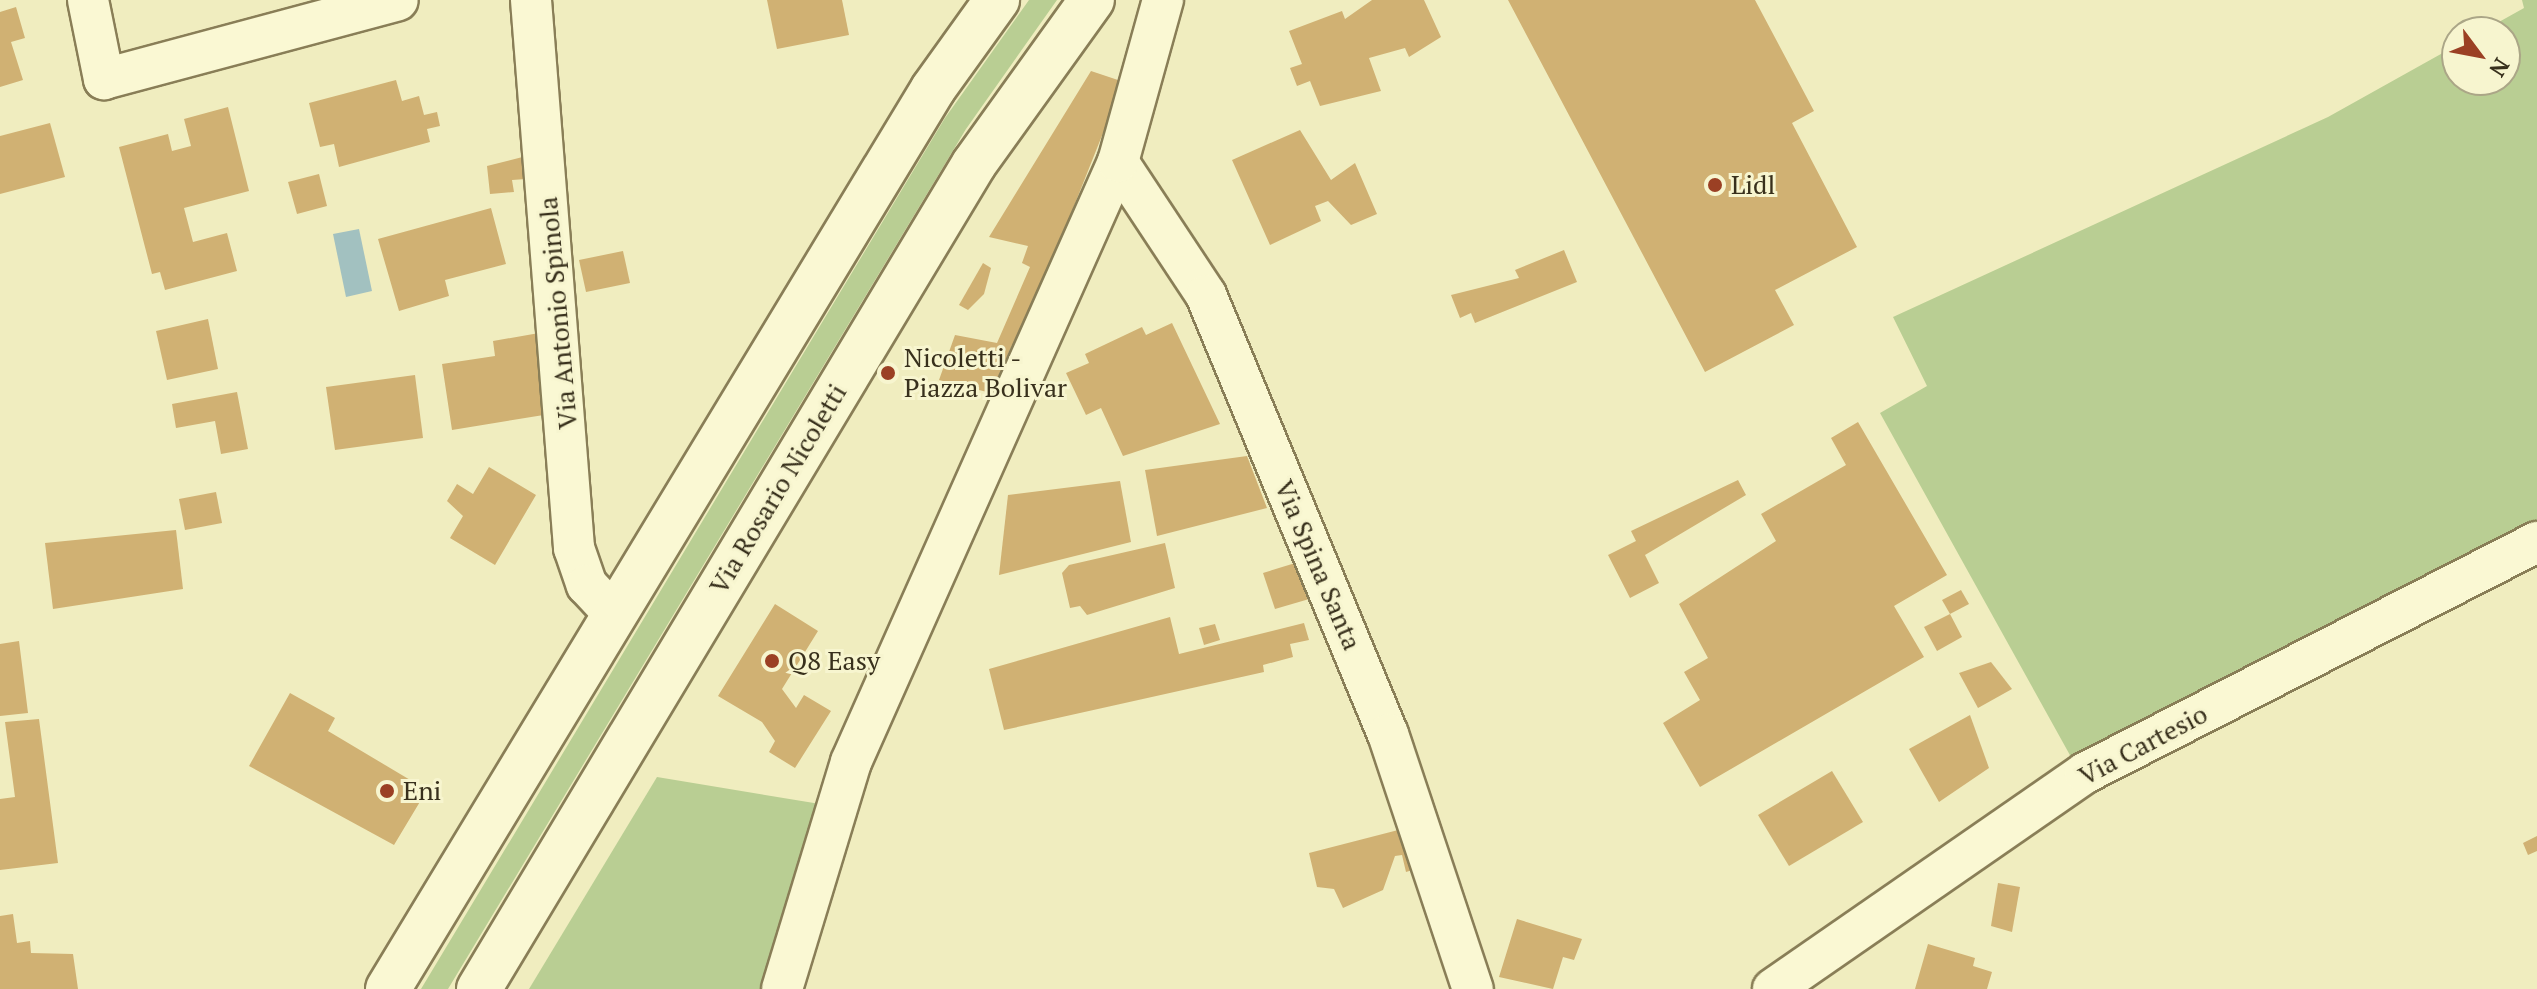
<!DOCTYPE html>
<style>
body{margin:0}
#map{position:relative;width:2537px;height:989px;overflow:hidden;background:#f0edbf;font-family:"PT Serif",serif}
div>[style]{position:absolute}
.green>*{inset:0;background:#b9ce93}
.water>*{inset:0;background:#a2c1c0}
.building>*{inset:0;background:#d0b173}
.roads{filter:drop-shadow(2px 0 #897e57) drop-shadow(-2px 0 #897e57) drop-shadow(0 2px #897e57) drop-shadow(0 -2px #897e57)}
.street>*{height:40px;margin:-20px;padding:0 20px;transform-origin:20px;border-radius:20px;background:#faf8d3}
.secondary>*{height:44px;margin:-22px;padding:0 22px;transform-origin:22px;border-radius:22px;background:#faf8d3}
.dots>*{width:22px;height:22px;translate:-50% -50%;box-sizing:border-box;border:4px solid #f7f5cf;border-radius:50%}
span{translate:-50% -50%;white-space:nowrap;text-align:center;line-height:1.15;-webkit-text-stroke:6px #f7f5cf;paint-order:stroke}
.poi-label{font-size:26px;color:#38301c}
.left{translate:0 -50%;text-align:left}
.street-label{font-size:26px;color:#38301c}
.north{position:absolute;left:2441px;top:16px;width:80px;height:80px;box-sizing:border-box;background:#f7f5cf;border:2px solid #aba687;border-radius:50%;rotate:122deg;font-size:22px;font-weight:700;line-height:32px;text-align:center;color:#38301c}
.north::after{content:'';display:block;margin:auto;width:28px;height:36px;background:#9b4024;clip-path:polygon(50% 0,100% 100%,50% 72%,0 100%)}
</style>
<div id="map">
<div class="green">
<div style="clip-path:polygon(1029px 0,1057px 0,966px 129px,448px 989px,421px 989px,945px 118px)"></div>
<div style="clip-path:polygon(2522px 0,2537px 0,2537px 523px,2071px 757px,1880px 413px,1927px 386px,1893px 317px,2328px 117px,2457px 45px,2457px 80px,2505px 80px,2505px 32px,2481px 32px,2524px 8px)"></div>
<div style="clip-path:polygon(657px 777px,820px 804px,764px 989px,529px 989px)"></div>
</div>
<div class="water">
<div style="clip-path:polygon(359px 229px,372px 291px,346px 297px,333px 234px)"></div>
</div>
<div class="building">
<div style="clip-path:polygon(767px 0,842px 0,849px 35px,777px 49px)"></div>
<div style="clip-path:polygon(1372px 0,1424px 0,1441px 37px,1409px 57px,1405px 48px,1369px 58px,1381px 91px,1320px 106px,1310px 81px,1297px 86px,1290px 68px,1302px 64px,1289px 31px,1342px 11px,1345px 19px)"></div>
<div style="clip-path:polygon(1508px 0,1755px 0,1814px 111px,1792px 123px,1857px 247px,1775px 290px,1794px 325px,1705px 372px)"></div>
<div style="clip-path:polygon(16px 7px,25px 38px,11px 42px,23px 80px,0 87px,0 12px)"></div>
<div style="clip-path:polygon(1091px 71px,1118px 80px,1107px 123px,1018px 347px,1012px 345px,991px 393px,939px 380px,955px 335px,997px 343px,1030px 267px,1022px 263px,1028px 246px,989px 237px)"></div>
<div style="clip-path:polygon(396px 80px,402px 101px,419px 96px,424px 115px,437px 112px,440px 126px,427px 129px,430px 142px,339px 167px,334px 144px,320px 147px,309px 103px)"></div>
<div style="clip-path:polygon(228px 107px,249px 191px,184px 208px,193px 242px,227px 233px,237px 271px,165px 290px,160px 272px,152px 274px,119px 147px,168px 134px,172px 151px,191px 146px,184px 119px)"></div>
<div style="clip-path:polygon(50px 123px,65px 177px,0 194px,0 136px)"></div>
<div style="clip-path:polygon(1300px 130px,1331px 180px,1355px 163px,1377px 214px,1351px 225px,1328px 201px,1315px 206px,1321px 221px,1270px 245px,1232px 160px)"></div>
<div style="clip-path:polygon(538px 153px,540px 178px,512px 180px,514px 192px,490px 194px,487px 166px)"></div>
<div style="clip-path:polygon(319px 174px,327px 206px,297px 214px,288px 182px)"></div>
<div style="clip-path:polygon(491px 208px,506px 264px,445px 280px,449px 296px,399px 311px,378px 239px)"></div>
<div style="clip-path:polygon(1564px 250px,1577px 282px,1475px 323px,1471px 313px,1460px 318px,1451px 295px,1519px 278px,1515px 270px)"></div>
<div style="clip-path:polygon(623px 251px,630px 283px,586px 292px,579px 260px)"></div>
<div style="clip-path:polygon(983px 263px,991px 268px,984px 294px,968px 310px,959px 305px)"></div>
<div style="clip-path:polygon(208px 319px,218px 369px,167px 380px,156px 331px)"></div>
<div style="clip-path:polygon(1172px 323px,1220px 424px,1123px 456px,1101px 408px,1086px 415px,1066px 373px,1089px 363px,1085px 354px,1142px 327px,1146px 335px)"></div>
<div style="clip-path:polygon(539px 333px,556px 413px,452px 430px,442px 364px,495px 356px,493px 341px)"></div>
<div style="clip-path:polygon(415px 375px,423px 438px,335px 450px,326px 387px)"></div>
<div style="clip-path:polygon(237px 392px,248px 449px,221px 454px,215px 421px,176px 428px,172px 404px)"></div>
<div style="clip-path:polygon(1858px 422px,1947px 575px,1894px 606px,1924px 657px,1700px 787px,1663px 723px,1700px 700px,1684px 672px,1708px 658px,1679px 604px,1776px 541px,1761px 514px,1846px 465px,1831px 438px)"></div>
<div style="clip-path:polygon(1247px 456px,1267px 508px,1157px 536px,1145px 470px)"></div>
<div style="clip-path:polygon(489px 467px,536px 495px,495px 565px,450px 538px,463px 516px,447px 501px,457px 484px,473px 494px)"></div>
<div style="clip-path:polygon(1738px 480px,1746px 495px,1645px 555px,1659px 583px,1630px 598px,1608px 555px,1636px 541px,1631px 531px)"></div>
<div style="clip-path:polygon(1120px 481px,1131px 542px,999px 575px,1008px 495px)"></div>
<div style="clip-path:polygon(216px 492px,222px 523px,185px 530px,179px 499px)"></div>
<div style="clip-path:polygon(176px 530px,183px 589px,53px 609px,45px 543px)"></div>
<div style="clip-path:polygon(1165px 543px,1175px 588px,1087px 615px,1080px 606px,1070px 608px,1062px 573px,1069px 565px)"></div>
<div style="clip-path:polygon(1305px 560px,1316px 597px,1275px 609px,1263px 573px)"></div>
<div style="clip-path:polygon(1961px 590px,1969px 604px,1950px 614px,1942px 600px)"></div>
<div style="clip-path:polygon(775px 604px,818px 631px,782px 689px,796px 708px,804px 695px,831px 711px,795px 768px,769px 752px,775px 741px,762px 722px,718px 696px)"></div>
<div style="clip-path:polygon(1950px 614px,1962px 637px,1937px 651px,1924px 627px)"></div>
<div style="clip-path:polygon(1170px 617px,1179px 654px,1304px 623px,1309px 640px,1290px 644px,1293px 657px,1263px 665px,1264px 672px,1004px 730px,989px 669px)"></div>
<div style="clip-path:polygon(1215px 624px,1220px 640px,1204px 645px,1199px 628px)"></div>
<div style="clip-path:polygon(19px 641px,28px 713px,0 716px,0 644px)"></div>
<div style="clip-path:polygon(1991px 662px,2012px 689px,1978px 708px,1959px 673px)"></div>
<div style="clip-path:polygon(290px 693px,335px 718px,328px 731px,427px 790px,394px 845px,249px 766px)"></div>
<div style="clip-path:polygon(1970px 715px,1989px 768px,1939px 802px,1909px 749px)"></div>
<div style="clip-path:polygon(39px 719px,58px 863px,0 870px,0 799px,15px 797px,5px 722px)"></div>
<div style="clip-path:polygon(1832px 771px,1863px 822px,1789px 866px,1758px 815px)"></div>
<div style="clip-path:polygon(1406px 828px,1416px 869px,1406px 872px,1402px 855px,1395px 856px,1383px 890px,1343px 908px,1334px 889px,1317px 887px,1309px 853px)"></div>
<div style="clip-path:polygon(2537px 836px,2537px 851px,2528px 855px,2523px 843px)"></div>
<div style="clip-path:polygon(1998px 883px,2020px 887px,2012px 932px,1991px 926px)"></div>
<div style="clip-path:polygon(13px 914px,17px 943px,30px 941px,31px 953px,73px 954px,78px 989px,0 989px,0 916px)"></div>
<div style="clip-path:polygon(1517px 919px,1582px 939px,1574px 960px,1563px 957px,1553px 989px,1499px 977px)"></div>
<div style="clip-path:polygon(1928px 944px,1975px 958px,1973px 966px,1992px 972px,1987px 989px,1915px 989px)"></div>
</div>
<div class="roads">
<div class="street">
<div style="left:88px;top:0;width:81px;rotate:78.6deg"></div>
<div style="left:104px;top:79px;width:304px;rotate:-15deg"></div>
<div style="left:531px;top:0;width:550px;rotate:85.51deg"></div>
<div style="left:574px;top:548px;width:39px;rotate:71deg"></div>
<div style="left:587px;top:585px;width:40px;rotate:47deg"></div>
<div style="left:1118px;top:162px;width:159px;rotate:56.5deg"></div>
<div style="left:1206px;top:295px;width:475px;rotate:67.5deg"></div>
<div style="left:1388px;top:734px;width:269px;rotate:71.6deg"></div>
<div style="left:782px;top:989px;width:237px;rotate:-73.1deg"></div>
<div style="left:851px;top:762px;width:657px;rotate:-66.01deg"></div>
<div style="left:1118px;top:162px;width:168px;rotate:-74.5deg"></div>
<div style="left:1773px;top:989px;width:379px;rotate:-34.7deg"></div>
<div style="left:2085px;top:773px;width:508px;rotate:-27.07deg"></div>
</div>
<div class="secondary">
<div style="left:388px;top:989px;width:1052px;rotate:-58.8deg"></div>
<div style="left:933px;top:89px;width:110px;rotate:-54.3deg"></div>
<div style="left:479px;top:989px;width:962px;rotate:-59.04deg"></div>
<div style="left:974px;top:164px;width:202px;rotate:-54.3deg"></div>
</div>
</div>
<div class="dots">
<div style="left:1715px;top:185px;background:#9b4024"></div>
<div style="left:888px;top:373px;background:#9b4024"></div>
<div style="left:772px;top:661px;background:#9b4024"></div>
<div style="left:387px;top:791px;background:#9b4024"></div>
</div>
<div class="poi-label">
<span class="left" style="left:1731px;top:185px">Lidl</span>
<span class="left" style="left:904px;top:373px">Nicoletti -<br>Piazza Bolivar</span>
<span class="left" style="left:788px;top:661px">Q8 Easy</span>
<span class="left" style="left:403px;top:791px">Eni</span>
</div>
<div class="street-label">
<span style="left:558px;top:313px;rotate:-95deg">Via Antonio Spinola</span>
<span style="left:778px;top:489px;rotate:-59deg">Via Rosario Nicoletti</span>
<span style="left:1318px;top:565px;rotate:67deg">Via Spina Santa</span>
<span style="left:2143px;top:745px;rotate:-28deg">Via Cartesio</span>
</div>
<div class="north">N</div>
</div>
